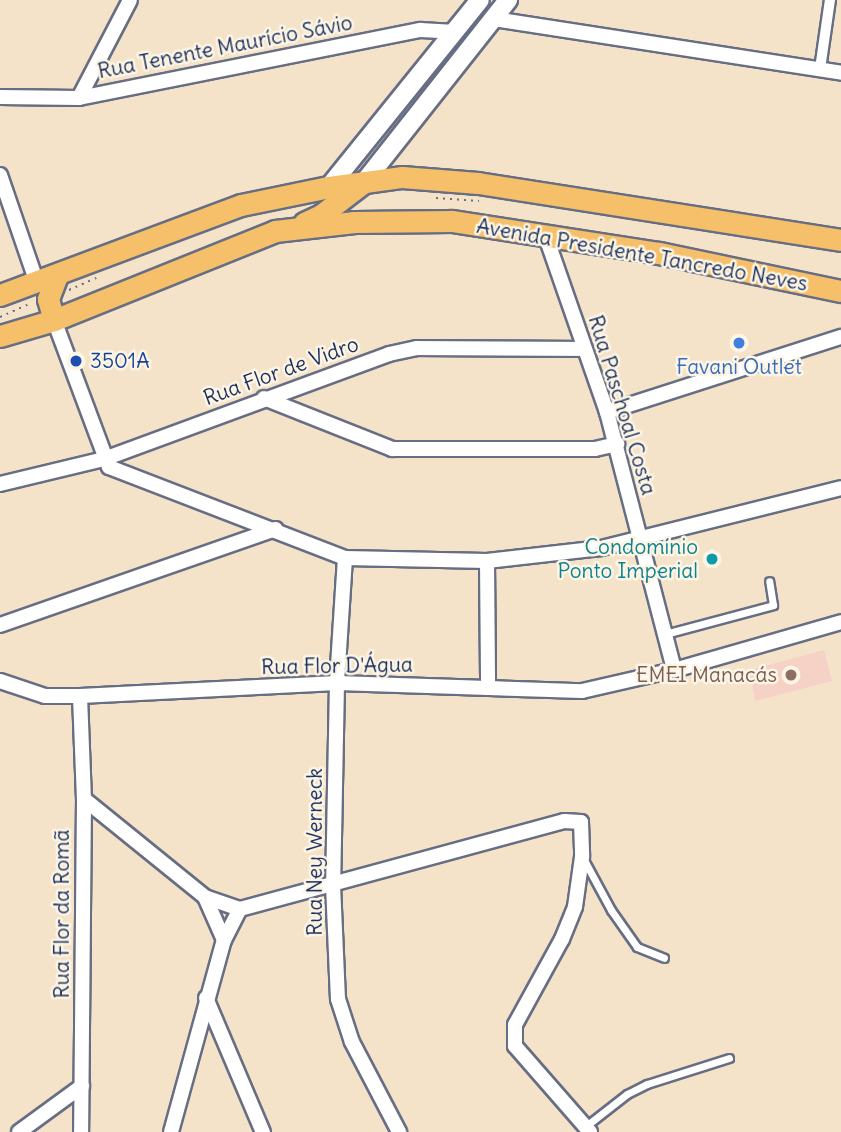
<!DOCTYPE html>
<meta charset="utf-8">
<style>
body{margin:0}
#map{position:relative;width:841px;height:1132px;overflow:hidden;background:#f5e3c9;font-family:Delius,sans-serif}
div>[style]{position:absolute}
.built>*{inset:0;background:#f6d1c5}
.path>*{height:2px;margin-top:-1px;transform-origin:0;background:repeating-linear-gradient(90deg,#676e83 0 2px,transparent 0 7px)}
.roads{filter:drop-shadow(2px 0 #676e83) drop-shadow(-2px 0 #676e83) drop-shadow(0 2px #676e83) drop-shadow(0 -2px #676e83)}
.service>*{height:7px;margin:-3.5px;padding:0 3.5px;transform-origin:3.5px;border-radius:3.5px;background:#fff}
.pedestrian>*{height:10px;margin:-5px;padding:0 5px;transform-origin:5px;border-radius:5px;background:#fff}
.minor>*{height:14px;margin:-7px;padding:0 7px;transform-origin:7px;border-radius:7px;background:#fff}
.tertiary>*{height:18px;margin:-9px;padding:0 9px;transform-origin:9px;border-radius:9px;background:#fff}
.primary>*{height:21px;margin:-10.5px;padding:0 10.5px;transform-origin:10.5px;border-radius:10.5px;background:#f6c06b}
.dots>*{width:19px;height:19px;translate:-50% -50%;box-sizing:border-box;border:4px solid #fcf5e5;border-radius:50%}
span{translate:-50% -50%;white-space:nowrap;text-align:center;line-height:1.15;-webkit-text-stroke:5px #fcf5e5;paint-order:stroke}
.street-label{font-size:21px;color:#1b2f5e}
.transit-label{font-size:21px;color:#164399}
.left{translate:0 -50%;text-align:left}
.shop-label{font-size:21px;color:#366cbe}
.culture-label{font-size:21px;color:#0d838f}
.right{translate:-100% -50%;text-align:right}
.education-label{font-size:21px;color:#785e54}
</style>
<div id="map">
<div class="built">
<div style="clip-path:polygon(824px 650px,832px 681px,755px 701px,750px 670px)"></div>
</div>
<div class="path">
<div style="left:436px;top:198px;width:43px;rotate:4deg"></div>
<div style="left:69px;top:290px;width:30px;rotate:-24deg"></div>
<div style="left:0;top:317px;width:34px;rotate:-24deg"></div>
</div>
<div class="roads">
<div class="service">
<div style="left:665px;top:634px;width:112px;rotate:-15deg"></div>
<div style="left:773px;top:605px;width:24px;rotate:-99deg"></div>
<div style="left:584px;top:860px;width:57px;rotate:61.6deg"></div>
<div style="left:611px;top:910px;width:45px;rotate:54.9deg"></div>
<div style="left:637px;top:947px;width:29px;rotate:22deg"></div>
<div style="left:586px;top:1126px;width:52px;rotate:-38deg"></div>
<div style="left:627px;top:1094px;width:22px;rotate:-27deg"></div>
<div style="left:647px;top:1084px;width:86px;rotate:-17.6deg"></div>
</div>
<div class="pedestrian">
<div style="left:820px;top:69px;width:70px;rotate:-81.8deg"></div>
</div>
<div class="minor">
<div style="left:494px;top:19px;width:351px;rotate:8.8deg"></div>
<div style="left:0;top:97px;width:79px;rotate:0.7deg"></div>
<div style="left:79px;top:98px;width:348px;rotate:-11.3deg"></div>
<div style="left:420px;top:30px;width:36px;rotate:3deg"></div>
<div style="left:79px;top:98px;width:110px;rotate:-62.5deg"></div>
<div style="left:0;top:175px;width:114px;rotate:71.1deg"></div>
<div style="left:545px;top:234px;width:188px;rotate:70.8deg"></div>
<div style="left:607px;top:412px;width:267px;rotate:75.4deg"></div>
<div style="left:54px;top:320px;width:157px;rotate:69.5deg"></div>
<div style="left:109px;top:467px;width:253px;rotate:21.1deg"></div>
<div style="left:345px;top:558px;width:142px;rotate:1.2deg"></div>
<div style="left:487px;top:561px;width:115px;rotate:-6.5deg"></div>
<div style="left:601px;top:548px;width:247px;rotate:-14deg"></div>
<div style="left:264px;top:398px;width:138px;rotate:21.7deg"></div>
<div style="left:392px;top:449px;width:203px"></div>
<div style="left:595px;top:449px;width:23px;rotate:-13deg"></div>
<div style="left:607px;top:412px;width:246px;rotate:-17.8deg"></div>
<div style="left:0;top:484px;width:107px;rotate:-13.5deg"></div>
<div style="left:104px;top:459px;width:304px;rotate:-20.2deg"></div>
<div style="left:389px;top:354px;width:29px;rotate:-12deg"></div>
<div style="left:417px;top:348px;width:167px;rotate:0.3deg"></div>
<div style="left:345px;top:558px;width:125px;rotate:93.7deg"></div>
<div style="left:337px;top:683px;width:202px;rotate:91.1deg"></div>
<div style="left:333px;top:885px;width:114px;rotate:87.5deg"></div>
<div style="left:338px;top:999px;width:45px;rotate:72deg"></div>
<div style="left:352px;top:1042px;width:102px;rotate:62.4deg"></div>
<div style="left:487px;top:561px;width:127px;rotate:89.5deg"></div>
<div style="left:0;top:625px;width:292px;rotate:-19.2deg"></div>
<div style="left:0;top:681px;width:47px;rotate:18.4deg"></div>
<div style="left:45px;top:696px;width:35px"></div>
<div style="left:80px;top:696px;width:257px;rotate:-2.9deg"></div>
<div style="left:337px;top:683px;width:245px;rotate:1.9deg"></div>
<div style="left:582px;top:691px;width:94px;rotate:-12.9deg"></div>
<div style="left:674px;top:670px;width:174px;rotate:-16deg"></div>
<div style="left:80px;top:696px;width:103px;rotate:87.8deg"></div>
<div style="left:84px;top:799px;width:333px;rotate:90.5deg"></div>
<div style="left:84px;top:799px;width:156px;rotate:39deg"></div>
<div style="left:205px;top:897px;width:47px;rotate:66.2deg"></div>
<div style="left:205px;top:897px;width:37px;rotate:19deg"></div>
<div style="left:240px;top:909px;width:336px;rotate:-15.2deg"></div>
<div style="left:564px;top:821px;width:17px;rotate:3deg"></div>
<div style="left:581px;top:822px;width:35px;rotate:88deg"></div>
<div style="left:582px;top:857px;width:50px;rotate:98deg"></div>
<div style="left:575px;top:907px;width:35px;rotate:112deg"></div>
<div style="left:562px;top:939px;width:98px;rotate:118.7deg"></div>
<div style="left:515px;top:1025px;width:21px;rotate:90deg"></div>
<div style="left:515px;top:1046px;width:114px;rotate:48.9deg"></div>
<div style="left:206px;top:998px;width:146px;rotate:67deg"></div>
<div style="left:19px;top:1132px;width:78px;rotate:-36.1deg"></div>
<div style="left:171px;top:1132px;width:199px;rotate:-74.6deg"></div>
<div style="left:224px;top:940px;width:35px;rotate:-63deg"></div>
</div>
<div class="tertiary">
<div style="left:365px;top:181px;width:231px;rotate:-51.7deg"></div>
<div style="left:329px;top:187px;width:240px;rotate:-51.1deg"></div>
</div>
<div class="primary">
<div style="left:304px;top:223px;width:19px;rotate:-25deg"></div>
<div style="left:321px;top:215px;width:54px;rotate:-37.5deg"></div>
<div style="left:0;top:295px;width:257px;rotate:-20.5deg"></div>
<div style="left:241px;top:205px;width:90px;rotate:-11.6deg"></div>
<div style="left:329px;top:187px;width:74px;rotate:-7.8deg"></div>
<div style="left:402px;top:177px;width:76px;rotate:4.5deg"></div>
<div style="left:478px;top:183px;width:367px;rotate:8.9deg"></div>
<div style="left:54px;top:320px;width:22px;rotate:-106deg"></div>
<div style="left:48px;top:299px;width:26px;rotate:-69deg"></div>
<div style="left:0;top:336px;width:56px;rotate:-16.5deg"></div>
<div style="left:54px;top:320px;width:238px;rotate:-21.9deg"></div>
<div style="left:275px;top:231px;width:80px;rotate:-6.5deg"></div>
<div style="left:354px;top:222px;width:98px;rotate:-0.6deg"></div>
<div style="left:452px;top:221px;width:209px;rotate:8.8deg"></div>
<div style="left:659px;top:253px;width:186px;rotate:11.8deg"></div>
</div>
</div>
<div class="dots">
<div style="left:739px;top:343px;background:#3f7fe0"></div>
<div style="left:76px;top:361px;background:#1a4fb4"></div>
<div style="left:712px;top:559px;background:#0f9aa8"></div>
<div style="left:791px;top:675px;background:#8d6e63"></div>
</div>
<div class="street-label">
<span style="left:225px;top:47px;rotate:-11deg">Rua Tenente Maurício Sávio</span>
<span style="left:642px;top:255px;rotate:10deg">Avenida Presidente Tancredo Neves</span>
<span style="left:281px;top:371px;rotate:-20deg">Rua Flor de Vidro</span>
<span style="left:622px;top:405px;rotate:73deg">Rua Paschoal Costa</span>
<span style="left:337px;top:666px;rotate:-1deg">Rua Flor D'Água</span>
<span style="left:315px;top:852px;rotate:-90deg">Rua Ney Werneck</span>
<span style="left:62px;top:914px;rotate:-90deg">Rua Flor da Romã</span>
</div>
<div class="transit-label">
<span class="left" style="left:90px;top:361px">3501A</span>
</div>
<div class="shop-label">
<span style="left:739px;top:367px">Favani Outlet</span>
</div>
<div class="culture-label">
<span class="right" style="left:698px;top:559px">Condomínio<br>Ponto Imperial</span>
</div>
<div class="education-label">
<span class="right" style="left:777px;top:675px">EMEI Manacás</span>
</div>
</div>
